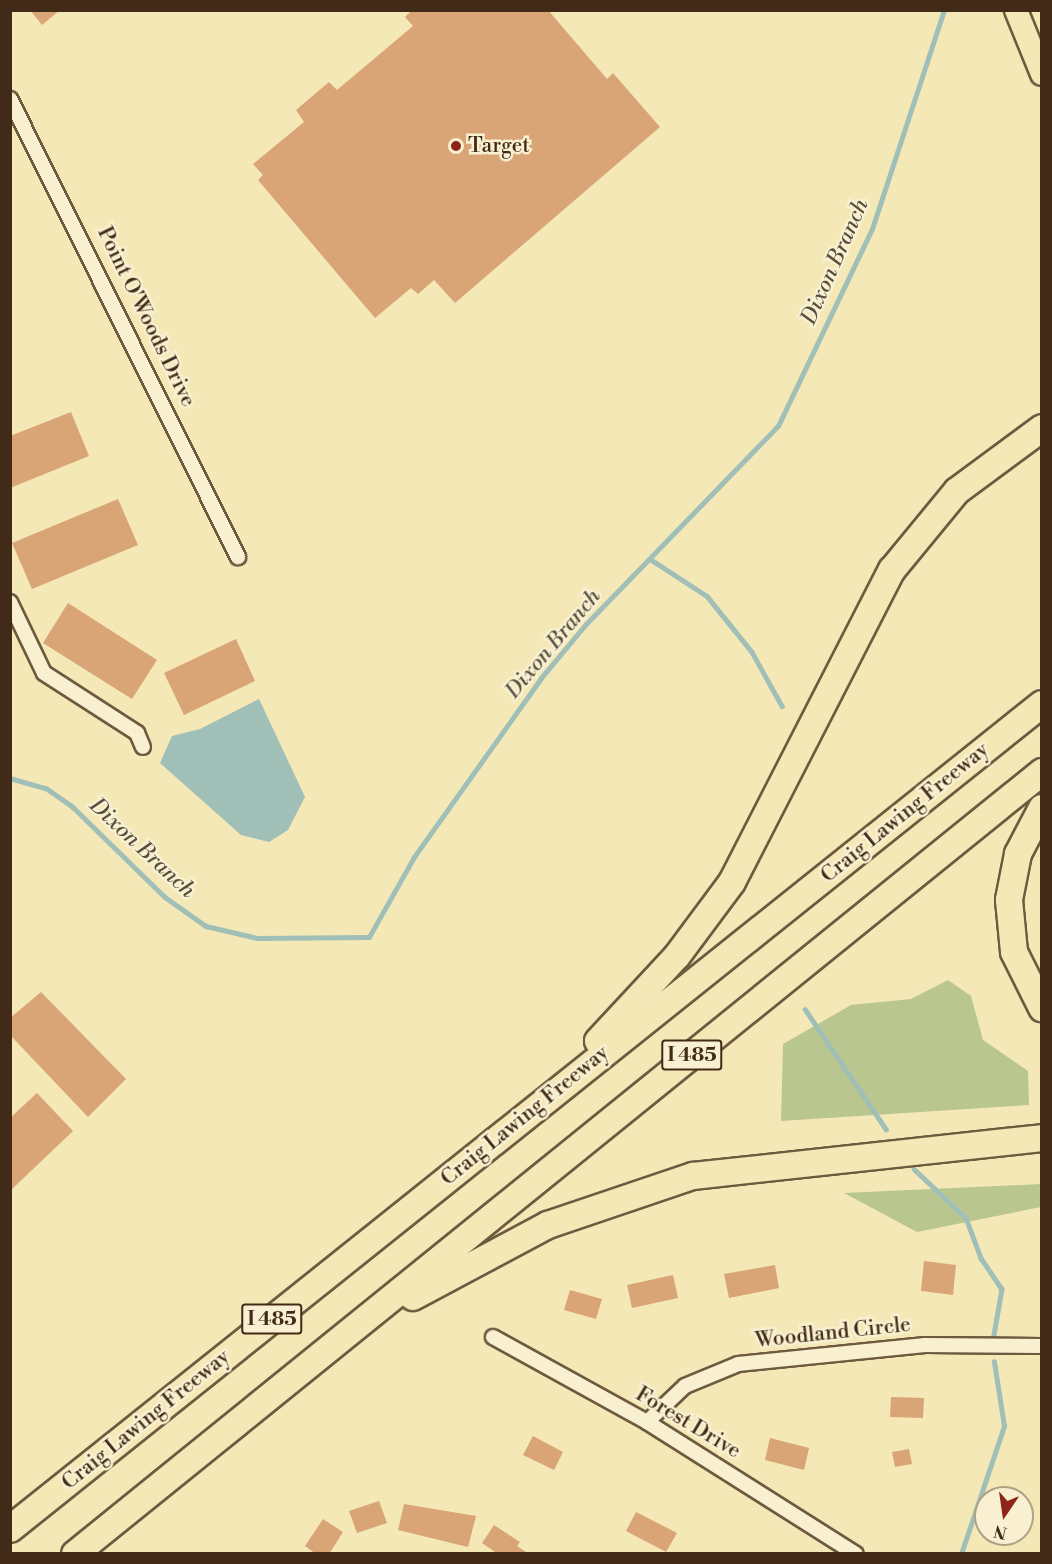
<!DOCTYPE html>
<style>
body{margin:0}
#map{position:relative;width:1052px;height:1564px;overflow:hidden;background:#f5e8b7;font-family:"Libre Bodoni",serif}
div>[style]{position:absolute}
.green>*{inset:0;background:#bac68f}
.water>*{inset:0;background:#9fbfb7}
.stream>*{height:4.5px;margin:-2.25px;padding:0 2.25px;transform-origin:2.25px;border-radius:2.25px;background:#9fbfb7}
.building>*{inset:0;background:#d9a476}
.roads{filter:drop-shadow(2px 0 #6e5a3f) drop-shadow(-2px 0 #6e5a3f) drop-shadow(0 2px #6e5a3f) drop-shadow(0 -2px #6e5a3f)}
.street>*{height:14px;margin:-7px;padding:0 7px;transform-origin:7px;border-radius:7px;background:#f8f0d0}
.primary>*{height:22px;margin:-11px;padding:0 11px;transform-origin:11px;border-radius:11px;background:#f5e8b7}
.highway>*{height:26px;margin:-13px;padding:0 13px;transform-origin:13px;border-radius:13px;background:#f5e8b7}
.dots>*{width:16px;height:16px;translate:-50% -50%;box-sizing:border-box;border:3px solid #f8f0d0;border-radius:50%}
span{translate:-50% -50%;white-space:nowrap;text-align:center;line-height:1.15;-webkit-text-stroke:5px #f8f0d0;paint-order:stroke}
.shield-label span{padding:2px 4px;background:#f8f0d0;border:2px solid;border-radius:4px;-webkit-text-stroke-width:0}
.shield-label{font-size:20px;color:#412a17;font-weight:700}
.poi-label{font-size:21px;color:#412a17}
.left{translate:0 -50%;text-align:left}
.street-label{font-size:21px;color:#412a17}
.water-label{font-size:22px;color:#584f3f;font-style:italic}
.frame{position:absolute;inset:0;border:12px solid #412a17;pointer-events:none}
.north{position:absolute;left:974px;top:1486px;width:60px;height:60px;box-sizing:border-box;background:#f8f0d0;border:2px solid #afa186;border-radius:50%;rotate:193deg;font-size:16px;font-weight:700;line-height:24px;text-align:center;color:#412a17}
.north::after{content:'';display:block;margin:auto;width:21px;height:27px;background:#8f2418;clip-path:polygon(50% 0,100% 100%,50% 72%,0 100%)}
</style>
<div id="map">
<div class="green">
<div style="clip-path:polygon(948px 980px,971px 996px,983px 1040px,1028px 1071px,1029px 1105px,781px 1121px,783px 1044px,851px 1005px,911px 999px)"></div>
<div style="clip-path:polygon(1041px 1184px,1041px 1207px,917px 1232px,844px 1193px)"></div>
</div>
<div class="water">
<div style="clip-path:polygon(259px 699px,305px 797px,288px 830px,269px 842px,241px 835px,160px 763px,172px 736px,200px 729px)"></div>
</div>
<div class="stream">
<div style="left:650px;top:559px;width:68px;rotate:33deg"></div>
<div style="left:707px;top:596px;width:72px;rotate:51.2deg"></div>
<div style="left:752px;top:652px;width:62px;rotate:60.9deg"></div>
<div style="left:10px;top:778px;width:37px;rotate:16deg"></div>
<div style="left:46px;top:788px;width:33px;rotate:35deg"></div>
<div style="left:73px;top:807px;width:129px;rotate:44.4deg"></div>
<div style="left:165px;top:897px;width:50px;rotate:35.3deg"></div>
<div style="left:206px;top:926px;width:52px;rotate:13.2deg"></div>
<div style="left:257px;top:938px;width:112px;rotate:-0.5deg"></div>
<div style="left:369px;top:937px;width:92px;rotate:-60.6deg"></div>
<div style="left:414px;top:857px;width:219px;rotate:-54.6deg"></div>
<div style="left:541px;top:678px;width:70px;rotate:-50.2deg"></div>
<div style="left:586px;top:624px;width:276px;rotate:-45.9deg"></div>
<div style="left:778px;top:426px;width:218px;rotate:-64.5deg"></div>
<div style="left:872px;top:229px;width:231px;rotate:-71.8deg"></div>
<div style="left:805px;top:1009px;width:145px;rotate:56deg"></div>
<div style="left:914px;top:1169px;width:71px;rotate:43.3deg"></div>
<div style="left:966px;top:1218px;width:43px;rotate:69.4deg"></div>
<div style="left:981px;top:1258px;width:37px;rotate:56deg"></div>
<div style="left:1002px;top:1289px;width:47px;rotate:99.9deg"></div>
<div style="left:961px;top:1554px;width:135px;rotate:-71.4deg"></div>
<div style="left:1004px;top:1426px;width:65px;rotate:-98.9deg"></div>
</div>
<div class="building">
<div style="clip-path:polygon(30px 10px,60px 10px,42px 25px)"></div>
<div style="clip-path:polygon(412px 10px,548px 10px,607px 79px,613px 73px,660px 127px,455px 303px,434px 280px,418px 294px,411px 288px,375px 318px,258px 180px,263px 175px,253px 164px,304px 122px,296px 110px,329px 82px,337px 90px,413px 26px,405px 17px)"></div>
<div style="clip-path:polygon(71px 412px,89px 456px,10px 488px,10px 436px)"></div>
<div style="clip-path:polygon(118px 499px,138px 545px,32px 589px,12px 543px)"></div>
<div style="clip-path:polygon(68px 603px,157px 660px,132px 699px,43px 643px)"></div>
<div style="clip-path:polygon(236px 639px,255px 681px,184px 715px,164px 673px)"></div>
<div style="clip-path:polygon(41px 992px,126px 1079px,88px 1117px,10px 1035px,10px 1018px)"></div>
<div style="clip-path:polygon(37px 1093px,73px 1131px,10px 1191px,10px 1118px)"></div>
<div style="clip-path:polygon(924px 1261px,956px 1265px,953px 1295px,921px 1291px)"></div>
<div style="clip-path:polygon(775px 1265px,779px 1288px,729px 1298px,724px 1274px)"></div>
<div style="clip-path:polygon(673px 1275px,678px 1298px,632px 1308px,627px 1285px)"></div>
<div style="clip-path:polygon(570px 1290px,602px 1299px,596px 1319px,564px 1310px)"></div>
<div style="clip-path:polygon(891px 1397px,924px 1398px,923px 1418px,890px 1417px)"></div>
<div style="clip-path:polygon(533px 1436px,563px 1452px,554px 1470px,523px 1455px)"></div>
<div style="clip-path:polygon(770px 1438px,809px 1448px,804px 1470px,765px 1460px)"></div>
<div style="clip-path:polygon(909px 1449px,912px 1464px,895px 1467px,892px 1452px)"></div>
<div style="clip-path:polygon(379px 1501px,387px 1523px,357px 1533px,349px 1511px)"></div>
<div style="clip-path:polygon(404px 1504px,476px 1516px,468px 1547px,398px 1530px)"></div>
<div style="clip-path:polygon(636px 1512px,677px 1533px,666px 1552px,626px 1531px)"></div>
<div style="clip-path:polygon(323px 1519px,343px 1532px,329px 1554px,316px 1554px,305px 1546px)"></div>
<div style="clip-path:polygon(494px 1525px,520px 1542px,517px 1546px,529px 1554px,498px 1554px,482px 1543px)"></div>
</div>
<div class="roads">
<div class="street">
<div style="left:10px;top:99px;width:512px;rotate:63.54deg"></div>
<div style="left:10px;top:602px;width:79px;rotate:64.4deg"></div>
<div style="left:44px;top:673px;width:111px;rotate:32.8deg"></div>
<div style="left:137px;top:733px;width:15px;rotate:67deg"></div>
<div style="left:493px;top:1337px;width:176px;rotate:28.9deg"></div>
<div style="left:647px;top:1422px;width:247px;rotate:32.3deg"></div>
<div style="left:647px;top:1422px;width:52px;rotate:-43.5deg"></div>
<div style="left:685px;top:1386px;width:57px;rotate:-22.5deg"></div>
<div style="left:738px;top:1364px;width:188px;rotate:-5.8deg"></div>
<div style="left:925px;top:1345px;width:117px;rotate:0.5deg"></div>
</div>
<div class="primary">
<div style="left:1016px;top:10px;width:69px;rotate:67.9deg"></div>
</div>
<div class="highway">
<div style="left:1042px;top:808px;width:52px;rotate:117.6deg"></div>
<div style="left:1018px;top:854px;width:47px;rotate:101.1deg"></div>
<div style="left:1009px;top:900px;width:52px;rotate:84.5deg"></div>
<div style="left:1014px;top:952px;width:63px;rotate:63.4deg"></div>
<div style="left:598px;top:1041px;width:116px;rotate:-47.1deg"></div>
<div style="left:677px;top:956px;width:92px;rotate:-53.4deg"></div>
<div style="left:732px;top:882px;width:351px;rotate:-62.9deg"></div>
<div style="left:892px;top:570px;width:102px;rotate:-50.6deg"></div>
<div style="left:957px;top:491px;width:106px;rotate:-36.5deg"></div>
<div style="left:413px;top:1297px;width:153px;rotate:-28.1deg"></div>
<div style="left:548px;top:1225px;width:153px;rotate:-18.7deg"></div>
<div style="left:693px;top:1176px;width:351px;rotate:-6.2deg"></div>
<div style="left:10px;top:1529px;width:1321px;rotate:-38.64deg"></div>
<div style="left:75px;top:1554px;width:1244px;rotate:-38.96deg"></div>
</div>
</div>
<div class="dots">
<div style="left:456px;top:146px;background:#8f2418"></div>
</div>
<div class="shield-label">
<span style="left:692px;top:1055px">I 485</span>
<span style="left:272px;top:1319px">I 485</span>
</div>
<div class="poi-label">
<span class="left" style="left:468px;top:146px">Target</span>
</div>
<div class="street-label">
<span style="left:146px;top:317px;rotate:64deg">Point O'Woods Drive</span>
<span style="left:905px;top:813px;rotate:-39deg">Craig Lawing Freeway</span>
<span style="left:525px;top:1116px;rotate:-39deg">Craig Lawing Freeway</span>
<span style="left:833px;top:1333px;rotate:-6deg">Woodland Circle</span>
<span style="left:146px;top:1420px;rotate:-39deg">Craig Lawing Freeway</span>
<span style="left:688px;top:1423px;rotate:31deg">Forest Drive</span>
</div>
<div class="water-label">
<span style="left:835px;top:262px;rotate:-66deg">Dixon Branch</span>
<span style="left:553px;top:644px;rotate:-50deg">Dixon Branch</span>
<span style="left:142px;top:848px;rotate:43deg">Dixon Branch</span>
</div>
<div class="frame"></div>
<div class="north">N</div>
</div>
